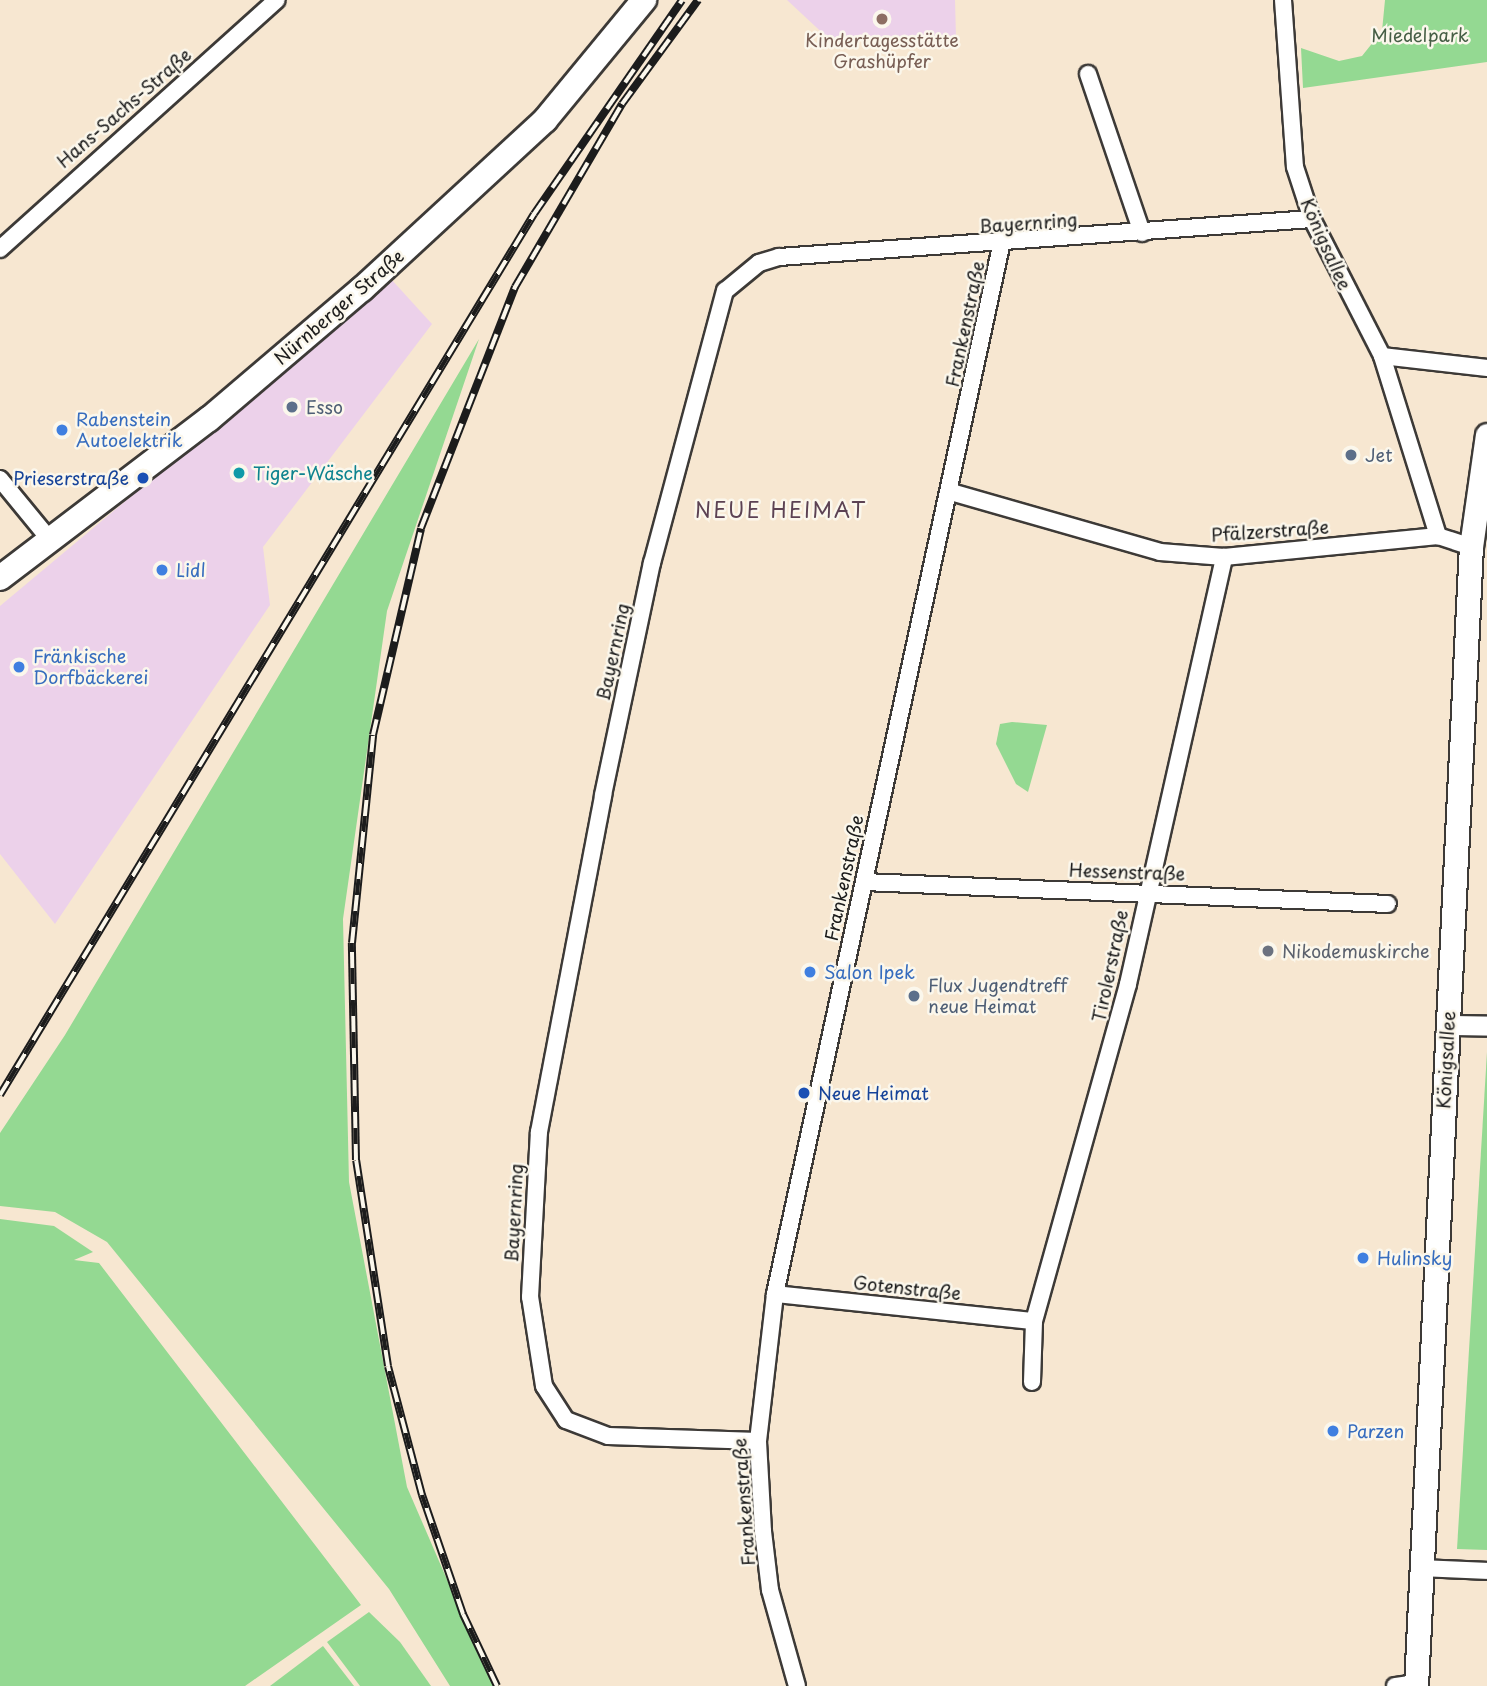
<!DOCTYPE html>
<meta charset="utf-8">
<style>
body{margin:0}
#map{position:relative;width:1487px;height:1686px;overflow:hidden;background:#f7e7d1;font-family:"Playpen Sans",sans-serif}
div>[style]{position:absolute}
.built>*{inset:0;background:#ecd1ea}
.green>*{inset:0;background:#94d992}
.roads{filter:drop-shadow(2px 0 #3d3a37) drop-shadow(-2px 0 #3d3a37) drop-shadow(0 2px #3d3a37) drop-shadow(0 -2px #3d3a37)}
.minor>*{height:16px;margin:-8px;padding:0 8px;transform-origin:8px;border-radius:8px;background:#fff}
.tertiary>*{height:19px;margin:-9.5px;padding:0 9.5px;transform-origin:9.5px;border-radius:9.5px;background:#fff}
.secondary>*{height:23px;margin:-11.5px;padding:0 11.5px;transform-origin:11.5px;border-radius:11.5px;background:#fff}
.primary>*{height:24px;margin:-12px;padding:0 12px;transform-origin:12px;border-radius:12px;background:#fff}
.rail>*{height:8px;margin-top:-4px;transform-origin:0;background:repeating-linear-gradient(90deg,#fbf7ec 0 16px,#1c1c1c 0 32px);box-sizing:border-box;border-block:2px solid #1c1c1c}
.dots>*{width:19px;height:19px;translate:-50% -50%;box-sizing:border-box;border:4px solid #fbf7ec;border-radius:50%}
span{translate:-50% -50%;white-space:nowrap;text-align:center;line-height:1.15;-webkit-text-stroke:5px #fbf7ec;paint-order:stroke}
.park-label{font-size:18px;color:#465e45}
.education-label{font-size:18px;color:#785e54}
.street-label{font-size:18px;color:#1c1c1c}
.service-label{font-size:18px;color:#4e5e75}
.left{translate:0 -50%;text-align:left}
.shop-label{font-size:18px;color:#366cbe}
.culture-label{font-size:18px;color:#0d838f}
.transit-label{font-size:18px;color:#164399}
.right{translate:-100% -50%;text-align:right}
.worship-label{font-size:18px;color:#5b616d}
.quarter-label{font-size:21px;color:#5c4253;letter-spacing:2px}
</style>
<div id="map">
<div class="built">
<div style="clip-path:polygon(787px 0,955px 0,956px 38px,831px 41px)"></div>
<div style="clip-path:polygon(391px 279px,432px 324px,263px 547px,270px 605px,55px 924px,0 854px,0 606px)"></div>
</div>
<div class="green">
<div style="clip-path:polygon(1385px 0,1487px 0,1487px 62px,1303px 88px,1301px 48px,1339px 61px,1362px 56px,1382px 31px)"></div>
<div style="clip-path:polygon(479px 339px,387px 611px,343px 919px,349px 1182px,407px 1487px,493px 1686px,450px 1686px,389px 1589px,107px 1242px,55px 1212px,0 1206px,0 1133px,65px 1035px)"></div>
<div style="clip-path:polygon(1012px 722px,1047px 725px,1028px 792px,1016px 784px,996px 744px,1000px 724px)"></div>
<div style="clip-path:polygon(1487px 1052px,1487px 1550px,1457px 1549px)"></div>
<div style="clip-path:polygon(0 1219px,54px 1226px,93px 1252px,74px 1260px,99px 1263px,361px 1605px,245px 1686px,0 1686px)"></div>
<div style="clip-path:polygon(369px 1612px,400px 1642px,431px 1686px,360px 1686px,327px 1642px)"></div>
<div style="clip-path:polygon(323px 1646px,354px 1686px,270px 1686px)"></div>
</div>
<div class="roads">
<div class="minor">
<div style="left:1283px;top:0;width:167px;rotate:85.9deg"></div>
<div style="left:1295px;top:167px;width:55px;rotate:71.9deg"></div>
<div style="left:1312px;top:219px;width:154px;rotate:62.9deg"></div>
<div style="left:1382px;top:356px;width:189px;rotate:72.7deg"></div>
<div style="left:1088px;top:74px;width:168px;rotate:71.2deg"></div>
<div style="left:0;top:249px;width:372px;rotate:-42deg"></div>
<div style="left:1382px;top:356px;width:106px;rotate:6.5deg"></div>
<div style="left:0;top:479px;width:80px;rotate:50.6deg"></div>
<div style="left:951px;top:492px;width:217px;rotate:16deg"></div>
<div style="left:1160px;top:552px;width:64px;rotate:4.5deg"></div>
<div style="left:1224px;top:557px;width:215px;rotate:-5.6deg"></div>
<div style="left:1438px;top:536px;width:35px;rotate:18deg"></div>
<div style="left:864px;top:882px;width:524px;rotate:2.4deg"></div>
<div style="left:775px;top:1294px;width:260px;rotate:6deg"></div>
<div style="left:1032px;top:1382px;width:61px;rotate:-88.1deg"></div>
<div style="left:1034px;top:1321px;width:350px;rotate:-74.4deg"></div>
<div style="left:1128px;top:984px;width:438px;rotate:-77.3deg"></div>
<div style="left:758px;top:1441px;width:150px;rotate:-178.1deg"></div>
<div style="left:608px;top:1436px;width:45px;rotate:-159.1deg"></div>
<div style="left:566px;top:1420px;width:40px;rotate:-122.9deg"></div>
<div style="left:544px;top:1386px;width:90px;rotate:-98.9deg"></div>
<div style="left:530px;top:1297px;width:165px;rotate:-86.9deg"></div>
<div style="left:539px;top:1132px;width:343px;rotate:-79.2deg"></div>
<div style="left:603px;top:795px;width:237px;rotate:-78.1deg"></div>
<div style="left:652px;top:563px;width:282px;rotate:-75deg"></div>
<div style="left:725px;top:291px;width:44px;rotate:-39.5deg"></div>
<div style="left:759px;top:263px;width:21px;rotate:-17deg"></div>
<div style="left:779px;top:257px;width:534px;rotate:-4.08deg"></div>
<div style="left:1422px;top:1568px;width:65px;rotate:2.6deg"></div>
<div style="left:797px;top:1686px;width:100px;rotate:-105.7deg"></div>
<div style="left:770px;top:1590px;width:59px;rotate:-96.8deg"></div>
<div style="left:763px;top:1531px;width:90px;rotate:-93.2deg"></div>
<div style="left:758px;top:1441px;width:148px;rotate:-83.4deg"></div>
<div style="left:775px;top:1294px;width:1072px;rotate:-77.83deg"></div>
<div style="left:1395px;top:1686px;width:21px;rotate:-8deg"></div>
</div>
<div class="tertiary">
<div style="left:1448px;top:1025px;width:39px;rotate:1deg"></div>
</div>
<div class="secondary">
<div style="left:1416px;top:1686px;width:1140px;rotate:-87.24deg"></div>
<div style="left:1471px;top:547px;width:113px;rotate:-81.9deg"></div>
</div>
<div class="primary">
<div style="left:0;top:578px;width:263px;rotate:-37.3deg"></div>
<div style="left:209px;top:419px;width:201px;rotate:-40.4deg"></div>
<div style="left:362px;top:289px;width:249px;rotate:-42.7deg"></div>
<div style="left:545px;top:120px;width:156px;rotate:-50.5deg"></div>
</div>
</div>
<div class="rail">
<div style="left:0;top:1095px;width:1030px;rotate:-58.78deg"></div>
<div style="left:534px;top:214px;width:260px;rotate:-55.3deg"></div>
<div style="left:497px;top:1686px;width:80px;rotate:-115.3deg"></div>
<div style="left:463px;top:1614px;width:126px;rotate:-109deg"></div>
<div style="left:422px;top:1495px;width:133px;rotate:-104.8deg"></div>
<div style="left:388px;top:1366px;width:208px;rotate:-98.8deg"></div>
<div style="left:356px;top:1160px;width:217px;rotate:-91.1deg"></div>
<div style="left:352px;top:943px;width:209px;rotate:-84.2deg"></div>
<div style="left:373px;top:735px;width:212px;rotate:-76.9deg"></div>
<div style="left:421px;top:528px;width:259px;rotate:-68.7deg"></div>
<div style="left:515px;top:287px;width:212px;rotate:-59.7deg"></div>
<div style="left:622px;top:104px;width:129px;rotate:-53.8deg"></div>
</div>
<div class="dots">
<div style="left:882px;top:19px;background:#8d6e63"></div>
<div style="left:292px;top:407px;background:#5c6f8a"></div>
<div style="left:62px;top:430px;background:#3f7fe0"></div>
<div style="left:1351px;top:455px;background:#5c6f8a"></div>
<div style="left:239px;top:473px;background:#0f9aa8"></div>
<div style="left:143px;top:478px;background:#1a4fb4"></div>
<div style="left:162px;top:570px;background:#3f7fe0"></div>
<div style="left:19px;top:667px;background:#3f7fe0"></div>
<div style="left:1268px;top:951px;background:#6b7280"></div>
<div style="left:810px;top:972px;background:#3f7fe0"></div>
<div style="left:914px;top:996px;background:#5c6f8a"></div>
<div style="left:804px;top:1093px;background:#1a4fb4"></div>
<div style="left:1363px;top:1258px;background:#3f7fe0"></div>
<div style="left:1333px;top:1431px;background:#3f7fe0"></div>
</div>
<div class="park-label">
<span style="left:1420px;top:35px">Miedelpark</span>
</div>
<div class="education-label">
<span style="left:882px;top:51px">Kindertagesstätte<br>Grashüpfer</span>
</div>
<div class="street-label">
<span style="left:124px;top:108px;rotate:-41deg">Hans-Sachs-Straße</span>
<span style="left:1028px;top:223px;rotate:-4deg">Bayernring</span>
<span style="left:1326px;top:244px;rotate:66deg">Königsallee</span>
<span style="left:339px;top:307px;rotate:-41deg">Nürnberger Straße</span>
<span style="left:965px;top:324px;rotate:-78deg">Frankenstraße</span>
<span style="left:1270px;top:531px;rotate:-4deg">Pfälzerstraße</span>
<span style="left:613px;top:652px;rotate:-78deg">Bayernring</span>
<span style="left:1127px;top:872px;rotate:2deg">Hessenstraße</span>
<span style="left:844px;top:878px;rotate:-78deg">Frankenstraße</span>
<span style="left:1110px;top:966px;rotate:-78deg">Tirolerstraße</span>
<span style="left:1446px;top:1060px;rotate:-87deg">Königsallee</span>
<span style="left:514px;top:1213px;rotate:-87deg">Bayernring</span>
<span style="left:907px;top:1288px;rotate:6deg">Gotenstraße</span>
<span style="left:744px;top:1502px;rotate:-94deg">Frankenstraße</span>
</div>
<div class="service-label">
<span class="left" style="left:306px;top:407px">Esso</span>
<span class="left" style="left:1365px;top:455px">Jet</span>
<span class="left" style="left:928px;top:996px">Flux Jugendtreff<br>neue Heimat</span>
</div>
<div class="shop-label">
<span class="left" style="left:76px;top:430px">Rabenstein<br>Autoelektrik</span>
<span class="left" style="left:176px;top:570px">Lidl</span>
<span class="left" style="left:33px;top:667px">Fränkische<br>Dorfbäckerei</span>
<span class="left" style="left:824px;top:972px">Salon Ipek</span>
<span class="left" style="left:1377px;top:1258px">Hulinsky</span>
<span class="left" style="left:1347px;top:1431px">Parzen</span>
</div>
<div class="culture-label">
<span class="left" style="left:253px;top:473px">Tiger-Wäsche</span>
</div>
<div class="transit-label">
<span class="right" style="left:129px;top:478px">Prieserstraße</span>
<span class="left" style="left:818px;top:1093px">Neue Heimat</span>
</div>
<div class="worship-label">
<span class="left" style="left:1282px;top:951px">Nikodemuskirche</span>
</div>
<div class="quarter-label">
<span style="left:781px;top:509px">NEUE HEIMAT</span>
</div>
</div>
